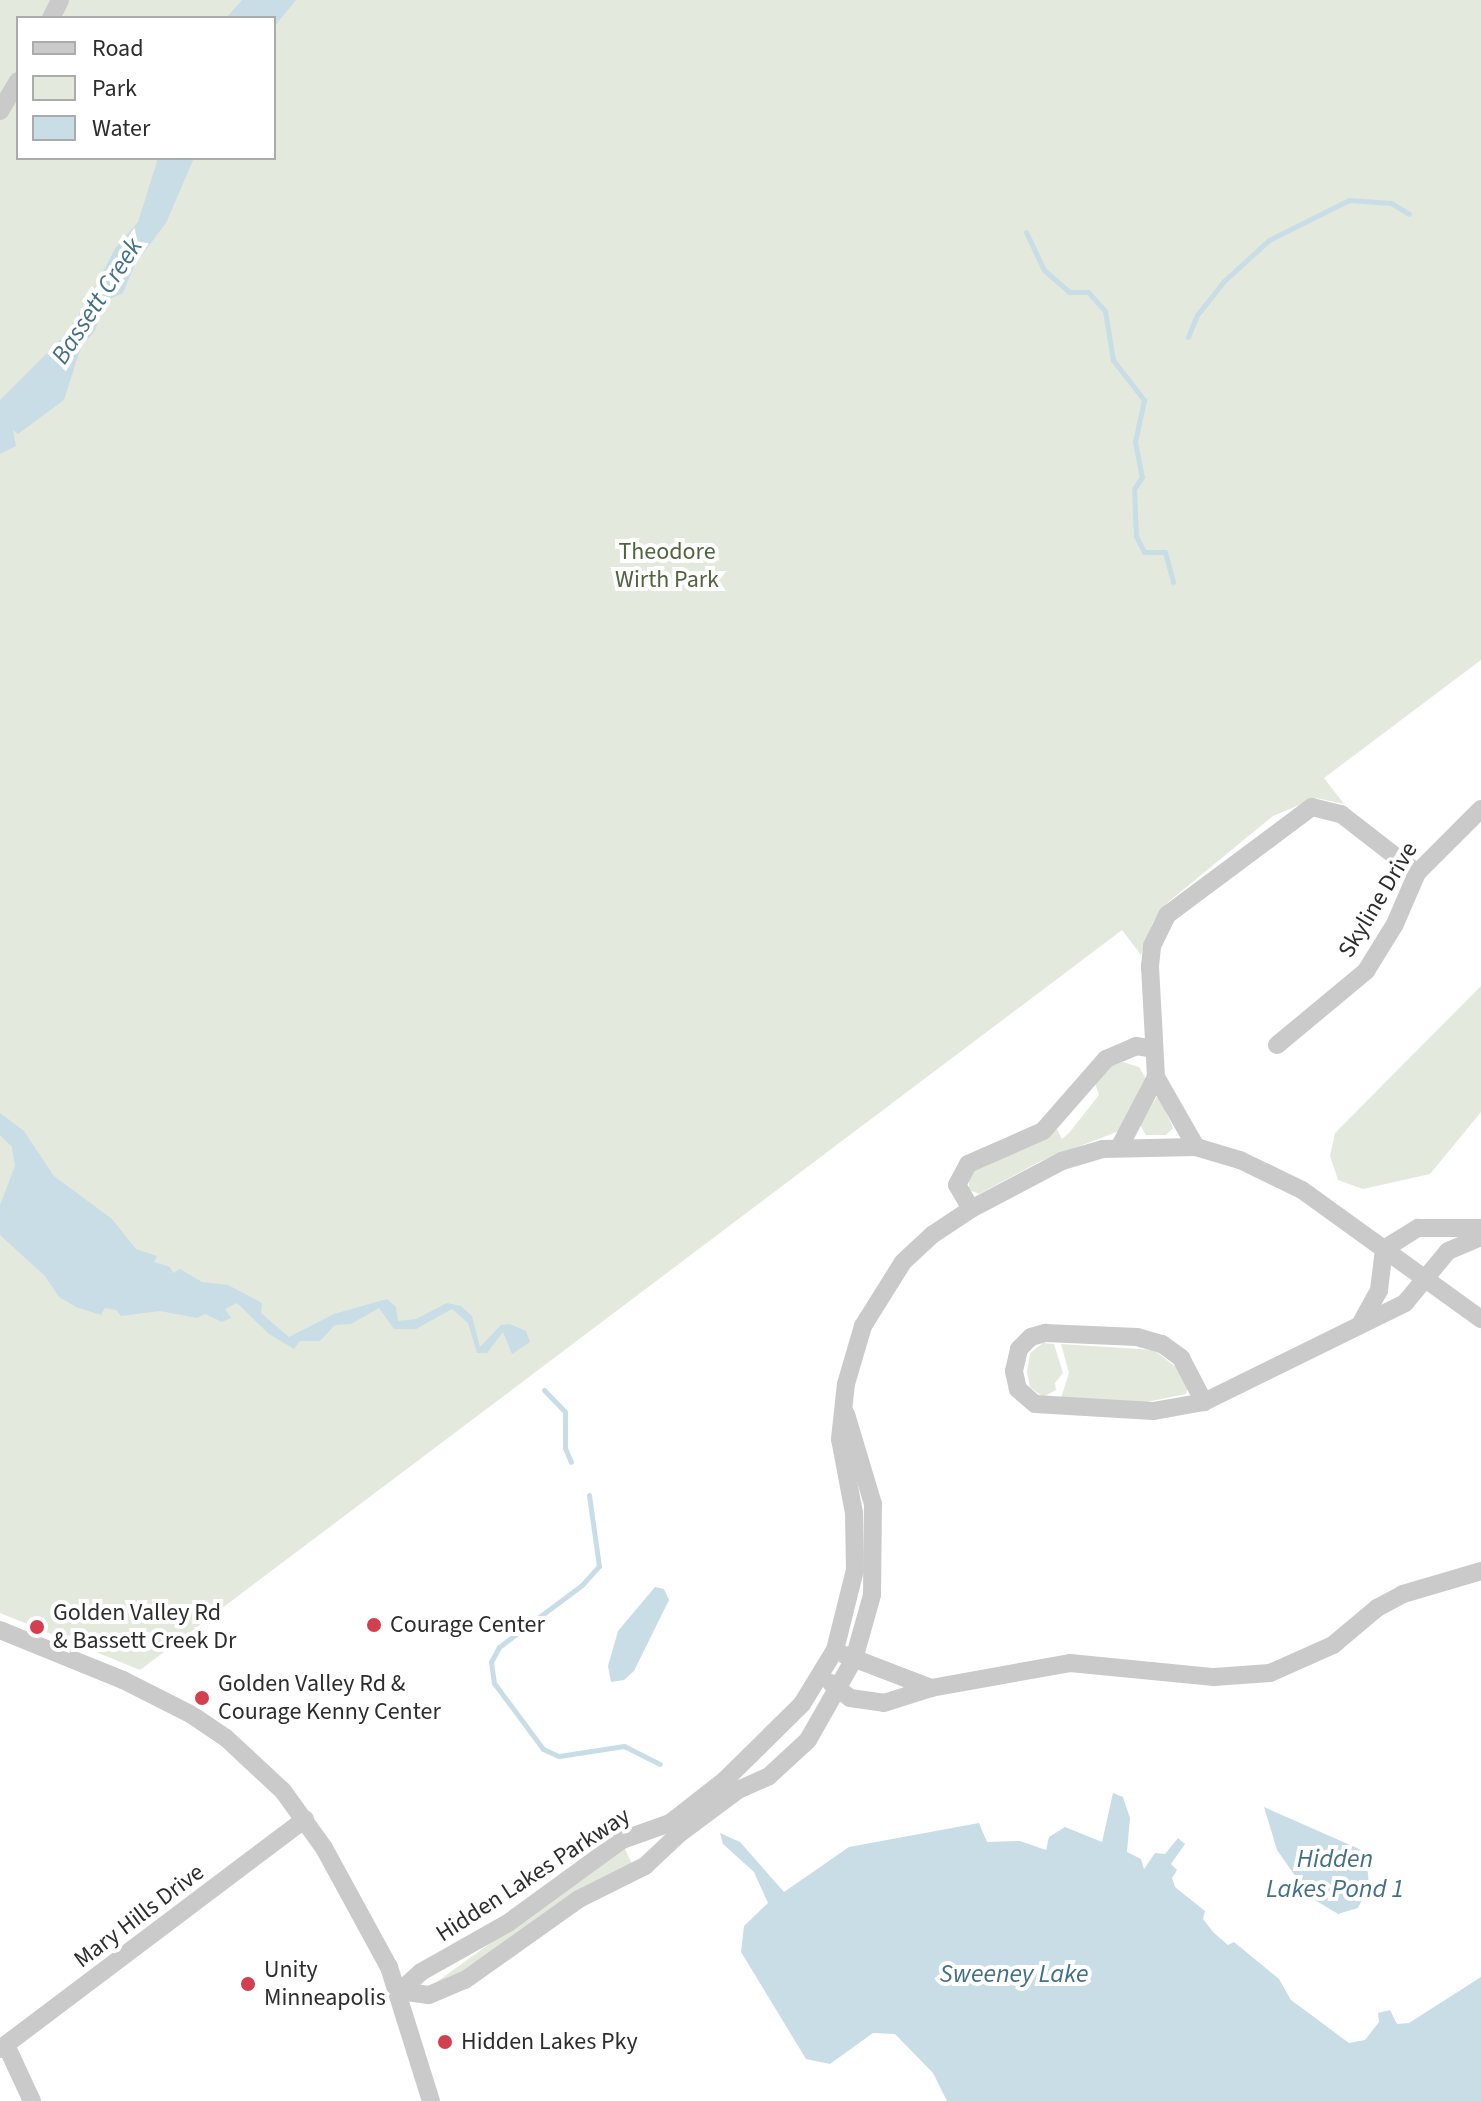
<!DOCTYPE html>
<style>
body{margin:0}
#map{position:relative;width:1481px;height:2101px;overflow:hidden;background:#fff;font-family:"Source Sans 3",sans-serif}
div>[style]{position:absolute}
.green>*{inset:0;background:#e3e9dc}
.water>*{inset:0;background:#c9dde7}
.stream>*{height:5px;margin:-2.5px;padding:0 2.5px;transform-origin:2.5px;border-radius:2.5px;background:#c9dde7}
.minor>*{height:18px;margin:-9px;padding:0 9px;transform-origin:9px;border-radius:9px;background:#cacaca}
.dots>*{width:22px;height:22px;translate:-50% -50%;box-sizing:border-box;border:4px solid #fff;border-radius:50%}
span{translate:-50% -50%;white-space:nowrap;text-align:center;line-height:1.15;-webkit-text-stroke:8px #fff;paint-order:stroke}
.park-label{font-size:24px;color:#51643f}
.street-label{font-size:24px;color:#2d2d2d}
.poi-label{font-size:24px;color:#2d2d2d}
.left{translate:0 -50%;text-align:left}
.water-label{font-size:26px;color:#436f87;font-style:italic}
.legend{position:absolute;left:16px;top:16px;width:260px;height:144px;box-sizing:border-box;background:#fff;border:2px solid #ababab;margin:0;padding:10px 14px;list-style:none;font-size:24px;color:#2d2d2d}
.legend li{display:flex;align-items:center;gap:16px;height:40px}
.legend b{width:40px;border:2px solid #ababab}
</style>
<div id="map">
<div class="green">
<div style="clip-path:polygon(evenodd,0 0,1481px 0,1481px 660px,1324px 778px,1344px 804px,1316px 798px,1273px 816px,1167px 903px,1153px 922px,1141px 955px,1122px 930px,140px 1670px,0 1613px,0 0,18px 18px,274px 18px,274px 158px,18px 158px,18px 18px)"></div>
<div style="clip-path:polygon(1481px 986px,1481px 1112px,1430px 1174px,1363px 1189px,1338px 1180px,1330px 1156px,1335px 1133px)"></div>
<div style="clip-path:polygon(1123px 1062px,1139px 1067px,1146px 1079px,1122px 1130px,1041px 1161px,979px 1194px,969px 1190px,969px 1173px,1057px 1129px,1062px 1139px,1069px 1133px,1099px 1095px,1095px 1083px,1111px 1066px)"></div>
<div style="clip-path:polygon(1158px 1095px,1173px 1128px,1166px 1135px,1146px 1135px,1140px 1125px)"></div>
<div style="clip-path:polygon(1043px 1343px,1054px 1344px,1063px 1373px,1055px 1383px,1056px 1390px,1043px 1397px,1030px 1387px,1027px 1372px,1030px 1353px)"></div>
<div style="clip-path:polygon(1061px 1344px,1154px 1350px,1177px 1368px,1188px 1387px,1186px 1394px,1142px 1403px,1061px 1398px,1069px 1373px)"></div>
<div style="clip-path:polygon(624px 1847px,632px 1864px,472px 1971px,431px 1986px)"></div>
</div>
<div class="water">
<div style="clip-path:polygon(242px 0,296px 0,274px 27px,274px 18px,226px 18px)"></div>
<div style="clip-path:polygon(158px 158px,194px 158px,166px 223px,135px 264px,123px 293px,105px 301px,95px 331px,81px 347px,64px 400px,18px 434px,13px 430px,16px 446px,0 454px,0 400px,62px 338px,84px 307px,116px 247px,138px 222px)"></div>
<div style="clip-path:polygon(0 1113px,24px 1131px,54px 1176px,112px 1219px,136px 1249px,157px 1256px,154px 1262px,170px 1267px,173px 1273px,180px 1269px,202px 1282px,228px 1285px,262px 1303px,261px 1313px,289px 1337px,334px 1314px,387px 1299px,396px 1307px,398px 1321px,416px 1319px,447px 1303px,461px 1306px,472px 1316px,480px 1347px,501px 1325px,510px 1324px,526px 1331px,530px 1342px,512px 1354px,503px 1332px,487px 1353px,477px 1353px,468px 1323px,452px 1309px,416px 1329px,394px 1329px,379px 1308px,351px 1324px,335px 1325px,320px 1341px,300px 1341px,294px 1349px,269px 1334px,237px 1303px,225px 1309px,231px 1318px,222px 1322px,205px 1314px,197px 1318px,160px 1311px,121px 1316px,116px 1310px,105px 1308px,101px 1315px,76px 1307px,59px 1297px,45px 1276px,0 1235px,0 1205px,15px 1166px,12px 1147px,0 1135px)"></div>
<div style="clip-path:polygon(655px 1587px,664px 1589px,669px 1600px,634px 1671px,624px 1680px,611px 1682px,608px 1666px,618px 1631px)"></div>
<div style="clip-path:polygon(1113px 1793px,1123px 1797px,1130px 1818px,1127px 1852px,1141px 1859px,1144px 1869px,1155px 1853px,1165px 1854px,1178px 1838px,1185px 1844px,1171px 1864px,1177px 1870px,1172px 1878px,1175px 1887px,1205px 1911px,1203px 1919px,1214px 1933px,1228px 1945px,1234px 1942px,1279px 1979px,1291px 2000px,1349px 2043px,1365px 2040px,1379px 2022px,1378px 2013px,1390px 2010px,1397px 2024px,1409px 2023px,1481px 1977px,1481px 2101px,947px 2101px,933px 2073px,895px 2034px,873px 2033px,830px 2064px,806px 2059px,741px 1952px,744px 1926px,768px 1903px,754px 1872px,723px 1844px,720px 1833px,740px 1842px,784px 1892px,849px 1847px,979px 1823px,987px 1842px,1020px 1841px,1046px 1850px,1049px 1837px,1065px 1827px,1102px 1842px)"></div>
<div style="clip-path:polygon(1264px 1807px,1366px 1852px,1369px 1886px,1358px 1908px,1338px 1914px,1310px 1897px,1277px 1850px)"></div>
</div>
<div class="stream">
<div style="left:1026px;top:232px;width:42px;rotate:64.7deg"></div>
<div style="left:1044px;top:270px;width:33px;rotate:41deg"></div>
<div style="left:1069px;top:292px;width:19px"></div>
<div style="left:1088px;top:292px;width:25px;rotate:48deg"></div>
<div style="left:1105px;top:311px;width:50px;rotate:80.7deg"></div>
<div style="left:1113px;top:360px;width:51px;rotate:52.2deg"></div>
<div style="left:1144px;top:400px;width:43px;rotate:102.1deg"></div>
<div style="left:1135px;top:442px;width:36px;rotate:79deg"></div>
<div style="left:1142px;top:477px;width:14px;rotate:124deg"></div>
<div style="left:1134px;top:489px;width:47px;rotate:87.6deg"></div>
<div style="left:1136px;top:536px;width:18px;rotate:63deg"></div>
<div style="left:1144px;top:552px;width:21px"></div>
<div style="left:1165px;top:552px;width:31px;rotate:75deg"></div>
<div style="left:1188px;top:337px;width:24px;rotate:-68deg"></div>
<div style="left:1197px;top:315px;width:43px;rotate:-51.5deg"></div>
<div style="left:1224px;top:281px;width:61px;rotate:-42.3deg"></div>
<div style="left:1269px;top:240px;width:89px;rotate:-26.6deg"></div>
<div style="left:1349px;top:200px;width:42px;rotate:4.1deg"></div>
<div style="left:1391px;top:203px;width:21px;rotate:31deg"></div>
<div style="left:544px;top:1390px;width:30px;rotate:46deg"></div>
<div style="left:565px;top:1412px;width:36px;rotate:90deg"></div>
<div style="left:565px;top:1448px;width:15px;rotate:67deg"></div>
<div style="left:589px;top:1495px;width:72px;rotate:82deg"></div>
<div style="left:599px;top:1566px;width:25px;rotate:132deg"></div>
<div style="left:582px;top:1585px;width:104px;rotate:143.2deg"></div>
<div style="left:499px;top:1647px;width:17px;rotate:118deg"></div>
<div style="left:491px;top:1662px;width:21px;rotate:82deg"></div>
<div style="left:494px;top:1683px;width:82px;rotate:53.4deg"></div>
<div style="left:543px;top:1749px;width:17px;rotate:24deg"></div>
<div style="left:559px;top:1756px;width:66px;rotate:-8.7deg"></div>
<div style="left:624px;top:1746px;width:40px;rotate:26.6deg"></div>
</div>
<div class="minor">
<div style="left:51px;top:18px;width:20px;rotate:-63deg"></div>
<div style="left:0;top:111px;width:35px;rotate:-59deg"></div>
<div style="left:1277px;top:1045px;width:116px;rotate:-39.7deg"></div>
<div style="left:1366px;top:971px;width:55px;rotate:-58.3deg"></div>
<div style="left:1395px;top:924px;width:56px;rotate:-66.7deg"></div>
<div style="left:1417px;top:873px;width:91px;rotate:-45deg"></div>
<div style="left:1120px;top:1146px;width:78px;rotate:-62.4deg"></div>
<div style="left:1196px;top:1147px;width:81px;rotate:-119.7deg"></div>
<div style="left:1156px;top:1077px;width:111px;rotate:-93.1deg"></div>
<div style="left:1150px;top:966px;width:20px;rotate:-84deg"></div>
<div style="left:1152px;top:946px;width:34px;rotate:-64deg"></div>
<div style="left:1167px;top:915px;width:181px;rotate:-36.7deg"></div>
<div style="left:1312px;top:807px;width:30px;rotate:14deg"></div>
<div style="left:1341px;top:814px;width:96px;rotate:37.8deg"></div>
<div style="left:971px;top:1209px;width:28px;rotate:-120deg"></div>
<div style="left:957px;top:1185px;width:24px;rotate:-62deg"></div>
<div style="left:968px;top:1164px;width:82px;rotate:-23.7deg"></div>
<div style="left:1043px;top:1131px;width:96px;rotate:-48.8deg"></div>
<div style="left:1106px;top:1059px;width:33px;rotate:-23deg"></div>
<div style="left:1136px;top:1046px;width:18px;rotate:9deg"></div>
<div style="left:1362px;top:1321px;width:35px;rotate:-61deg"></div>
<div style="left:1379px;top:1290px;width:41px;rotate:-83deg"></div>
<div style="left:1384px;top:1249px;width:40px;rotate:-32deg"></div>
<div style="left:1418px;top:1228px;width:63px"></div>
<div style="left:1204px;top:1402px;width:52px;rotate:170deg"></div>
<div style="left:1153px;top:1411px;width:118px;rotate:-176.6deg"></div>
<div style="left:1035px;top:1404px;width:23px;rotate:-139deg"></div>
<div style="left:1018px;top:1389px;width:18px;rotate:-103deg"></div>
<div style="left:1014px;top:1371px;width:23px;rotate:-77deg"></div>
<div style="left:1019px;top:1349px;width:17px;rotate:-45deg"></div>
<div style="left:1031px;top:1337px;width:15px;rotate:-16deg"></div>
<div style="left:1045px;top:1333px;width:92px;rotate:2.5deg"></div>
<div style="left:1137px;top:1337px;width:26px;rotate:16deg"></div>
<div style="left:1162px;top:1344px;width:24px;rotate:36deg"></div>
<div style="left:1181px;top:1358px;width:50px;rotate:62.4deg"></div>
<div style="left:1204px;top:1402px;width:224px;rotate:-26.2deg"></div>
<div style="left:1405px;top:1303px;width:67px;rotate:-50.4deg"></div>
<div style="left:1448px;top:1251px;width:36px;rotate:-23deg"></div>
<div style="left:0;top:1630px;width:133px;rotate:22.1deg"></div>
<div style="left:123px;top:1680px;width:77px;rotate:26.9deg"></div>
<div style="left:192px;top:1715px;width:41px;rotate:34.1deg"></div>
<div style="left:226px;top:1738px;width:78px;rotate:42.9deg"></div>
<div style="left:283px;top:1791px;width:70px;rotate:54.3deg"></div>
<div style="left:324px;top:1848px;width:136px;rotate:61.4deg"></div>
<div style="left:389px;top:1967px;width:140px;rotate:72.6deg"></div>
<div style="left:845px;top:1655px;width:92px;rotate:21deg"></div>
<div style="left:831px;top:1683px;width:24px;rotate:38deg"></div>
<div style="left:850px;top:1698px;width:34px;rotate:8deg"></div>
<div style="left:884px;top:1703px;width:49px;rotate:-17.7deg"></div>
<div style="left:931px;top:1688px;width:141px;rotate:-10.2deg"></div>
<div style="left:1070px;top:1663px;width:145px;rotate:5.6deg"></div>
<div style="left:1214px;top:1677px;width:56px;rotate:-4.1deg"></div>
<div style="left:1270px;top:1673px;width:69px;rotate:-24deg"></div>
<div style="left:1333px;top:1645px;width:57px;rotate:-40.1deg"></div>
<div style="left:1377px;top:1608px;width:30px;rotate:-28deg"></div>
<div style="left:1403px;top:1594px;width:81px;rotate:-16.4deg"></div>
<div style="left:400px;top:1991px;width:28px;rotate:-42deg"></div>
<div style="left:421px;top:1972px;width:100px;rotate:-29.4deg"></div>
<div style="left:508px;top:1923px;width:141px;rotate:-36.1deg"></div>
<div style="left:622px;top:1840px;width:51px;rotate:-19.5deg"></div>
<div style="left:670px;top:1823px;width:70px;rotate:-38deg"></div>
<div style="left:725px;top:1780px;width:108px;rotate:-44.6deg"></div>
<div style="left:802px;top:1704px;width:63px;rotate:-58.6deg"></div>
<div style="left:835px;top:1650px;width:82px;rotate:-76deg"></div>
<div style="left:855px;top:1570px;width:57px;rotate:-91deg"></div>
<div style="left:854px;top:1513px;width:75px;rotate:-100.7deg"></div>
<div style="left:840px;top:1439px;width:55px;rotate:-83.8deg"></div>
<div style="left:846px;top:1384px;width:60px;rotate:-73.7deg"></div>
<div style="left:863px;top:1326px;width:75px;rotate:-58deg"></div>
<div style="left:903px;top:1262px;width:40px;rotate:-43deg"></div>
<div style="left:932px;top:1235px;width:47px;rotate:-33.7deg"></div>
<div style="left:971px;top:1209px;width:103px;rotate:-27.8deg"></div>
<div style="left:1062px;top:1161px;width:43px;rotate:-16.3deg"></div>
<div style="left:1103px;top:1149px;width:93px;rotate:-1.2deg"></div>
<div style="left:1196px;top:1147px;width:46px;rotate:16.5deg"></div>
<div style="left:1240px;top:1160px;width:69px;rotate:25.8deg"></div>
<div style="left:1302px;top:1190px;width:221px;rotate:35.8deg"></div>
<div style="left:400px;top:1991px;width:29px;rotate:8deg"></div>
<div style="left:429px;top:1995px;width:39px;rotate:-23deg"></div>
<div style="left:465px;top:1980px;width:140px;rotate:-35.4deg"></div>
<div style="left:579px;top:1899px;width:74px;rotate:-26.6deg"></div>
<div style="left:645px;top:1866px;width:47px;rotate:-43.3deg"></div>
<div style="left:679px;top:1834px;width:74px;rotate:-36.7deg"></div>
<div style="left:738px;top:1790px;width:34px;rotate:-24deg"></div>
<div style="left:769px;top:1776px;width:53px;rotate:-42.7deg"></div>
<div style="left:808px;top:1740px;width:93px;rotate:-60.4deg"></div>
<div style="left:854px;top:1659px;width:66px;rotate:-74.3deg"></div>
<div style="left:872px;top:1595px;width:91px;rotate:-89.4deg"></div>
<div style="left:873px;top:1504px;width:94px;rotate:-106.7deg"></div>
<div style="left:6px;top:2045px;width:62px;rotate:65.1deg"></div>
<div style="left:0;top:2049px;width:382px;rotate:-37deg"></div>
</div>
<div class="dots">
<div style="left:374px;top:1625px;background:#d43f4f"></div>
<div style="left:37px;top:1627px;background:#d43f4f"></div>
<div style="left:202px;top:1698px;background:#d43f4f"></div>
<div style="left:248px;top:1984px;background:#d43f4f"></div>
<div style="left:445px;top:2042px;background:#d43f4f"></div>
</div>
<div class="park-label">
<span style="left:667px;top:566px">Theodore<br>Wirth Park</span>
</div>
<div class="street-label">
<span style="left:1378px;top:900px;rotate:-59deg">Skyline Drive</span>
<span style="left:533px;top:1875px;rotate:-33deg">Hidden Lakes Parkway</span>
<span style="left:139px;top:1916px;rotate:-37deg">Mary Hills Drive</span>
</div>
<div class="poi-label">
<span class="left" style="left:53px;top:1627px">Golden Valley Rd<br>&amp; Bassett Creek Dr</span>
<span class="left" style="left:390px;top:1625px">Courage Center</span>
<span class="left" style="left:218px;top:1698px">Golden Valley Rd &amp;<br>Courage Kenny Center</span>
<span class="left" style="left:264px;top:1984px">Unity<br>Minneapolis</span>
<span class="left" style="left:461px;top:2042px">Hidden Lakes Pky</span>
</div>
<div class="water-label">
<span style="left:97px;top:301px;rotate:-57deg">Bassett Creek</span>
<span style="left:1335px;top:1874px">Hidden<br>Lakes Pond 1</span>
<span style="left:1014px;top:1974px">Sweeney Lake</span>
</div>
<ul class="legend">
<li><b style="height:10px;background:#cacaca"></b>Road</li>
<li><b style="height:22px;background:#e3e9dc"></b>Park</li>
<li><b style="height:22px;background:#c9dde7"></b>Water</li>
</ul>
</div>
